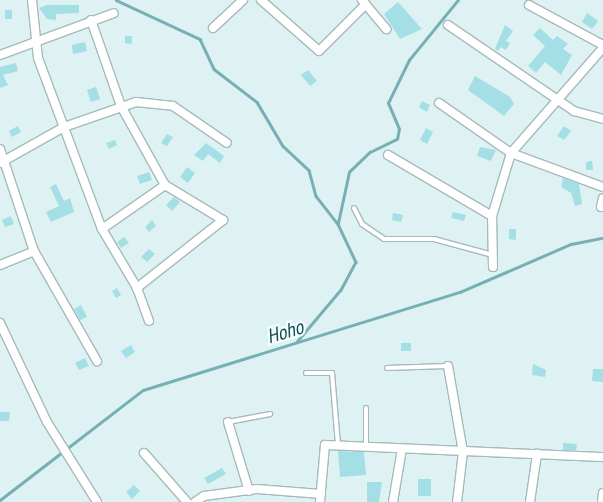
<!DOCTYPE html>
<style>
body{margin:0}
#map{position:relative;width:603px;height:502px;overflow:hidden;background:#def2f3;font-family:"PT Sans Narrow",sans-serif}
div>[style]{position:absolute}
.stream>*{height:2.5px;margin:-1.25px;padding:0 1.25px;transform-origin:1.25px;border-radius:1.25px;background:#76b0b5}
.building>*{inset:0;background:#a3dfe4}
.roads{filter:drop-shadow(1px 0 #a7babb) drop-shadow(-1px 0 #a7babb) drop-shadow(0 1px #a7babb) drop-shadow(0 -1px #a7babb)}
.service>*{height:4px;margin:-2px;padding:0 2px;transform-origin:2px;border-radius:2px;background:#fff}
.minor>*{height:8px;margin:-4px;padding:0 4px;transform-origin:4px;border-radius:4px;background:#fff}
span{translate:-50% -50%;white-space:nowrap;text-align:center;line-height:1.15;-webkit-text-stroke:4.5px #f2fdfe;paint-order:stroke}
.water-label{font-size:20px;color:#13494d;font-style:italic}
</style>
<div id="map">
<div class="stream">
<div style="left:116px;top:0;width:93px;rotate:24.9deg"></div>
<div style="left:200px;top:39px;width:33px;rotate:65deg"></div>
<div style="left:214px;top:69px;width:54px;rotate:37.5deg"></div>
<div style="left:257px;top:102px;width:51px;rotate:59.4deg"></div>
<div style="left:283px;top:146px;width:35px;rotate:43deg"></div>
<div style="left:309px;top:170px;width:27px;rotate:75deg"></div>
<div style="left:316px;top:196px;width:36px;rotate:52deg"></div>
<div style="left:338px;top:224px;width:42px;rotate:64.7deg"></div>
<div style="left:356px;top:262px;width:32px;rotate:118deg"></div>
<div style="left:341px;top:290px;width:68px;rotate:130.2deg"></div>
<div style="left:338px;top:223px;width:52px;rotate:-77.8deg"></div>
<div style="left:349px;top:172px;width:29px;rotate:-44deg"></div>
<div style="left:370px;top:152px;width:30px;rotate:-26deg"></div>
<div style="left:397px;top:139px;width:10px;rotate:-79deg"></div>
<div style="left:399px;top:129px;width:28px;rotate:-113deg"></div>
<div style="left:388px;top:103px;width:48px;rotate:-64deg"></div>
<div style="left:409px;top:60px;width:77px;rotate:-50.8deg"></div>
<div style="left:0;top:500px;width:180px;rotate:-37.6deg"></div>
<div style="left:143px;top:390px;width:332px;rotate:-17.2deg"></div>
<div style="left:460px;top:292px;width:121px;rotate:-23.4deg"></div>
<div style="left:571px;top:244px;width:33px;rotate:-11deg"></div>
</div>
<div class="building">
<div style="clip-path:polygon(398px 2px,422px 29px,400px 39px,384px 14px)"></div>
<div style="clip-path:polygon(47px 5px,79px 5px,79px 13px,56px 14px,56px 20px,47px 19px,39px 8px)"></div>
<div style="clip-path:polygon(5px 10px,12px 10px,12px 19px,5px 19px)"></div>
<div style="clip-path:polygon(587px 13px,598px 21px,592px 29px,582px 22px)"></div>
<div style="clip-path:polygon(505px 25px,513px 31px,506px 41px,510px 43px,506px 50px,501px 47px,498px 51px,495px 49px)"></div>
<div style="clip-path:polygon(540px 28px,553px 40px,557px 36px,568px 44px,563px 49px,572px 55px,561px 75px,545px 62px,536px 73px,528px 66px,545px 46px,533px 35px)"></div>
<div style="clip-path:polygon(125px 36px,132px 36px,132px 44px,125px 43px)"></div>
<div style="clip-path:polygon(85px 42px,87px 51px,73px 54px,72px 45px)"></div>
<div style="clip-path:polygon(16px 63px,18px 71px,3px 75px,8px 85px,0 88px,0 67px)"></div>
<div style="clip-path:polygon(308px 70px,317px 81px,310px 86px,301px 75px)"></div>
<div style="clip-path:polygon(475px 76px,510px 97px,514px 104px,504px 116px,468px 90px)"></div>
<div style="clip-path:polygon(96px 87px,100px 99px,91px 102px,87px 90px)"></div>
<div style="clip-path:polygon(422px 101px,430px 105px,427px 112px,419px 107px)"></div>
<div style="clip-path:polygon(18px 126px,21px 132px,12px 137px,9px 131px)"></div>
<div style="clip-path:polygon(564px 126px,571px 131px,564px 140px,557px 136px)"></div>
<div style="clip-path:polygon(426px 128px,433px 132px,427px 144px,420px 140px)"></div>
<div style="clip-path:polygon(167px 134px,173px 137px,167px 146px,161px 143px)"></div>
<div style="clip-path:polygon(115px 140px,117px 145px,109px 149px,106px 143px)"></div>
<div style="clip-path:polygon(206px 143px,224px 156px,220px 163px,208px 154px,203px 161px,194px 155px)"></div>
<div style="clip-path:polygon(480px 147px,496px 150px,491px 161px,477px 156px)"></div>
<div style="clip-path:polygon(592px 161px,593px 170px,586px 170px,586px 162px)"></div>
<div style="clip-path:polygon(187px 167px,195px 173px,188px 183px,180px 177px)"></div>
<div style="clip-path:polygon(149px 172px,152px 180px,140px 184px,137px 176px)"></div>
<div style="clip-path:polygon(563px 178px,579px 184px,582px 204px,575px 206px,571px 193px,561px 187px)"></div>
<div style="clip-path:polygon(56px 184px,64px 201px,70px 198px,74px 212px,51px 222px,46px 212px,59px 206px,50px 187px)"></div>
<div style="clip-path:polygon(174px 197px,180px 202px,172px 211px,166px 205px)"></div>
<div style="clip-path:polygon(453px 212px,466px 215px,464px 221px,451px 218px)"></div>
<div style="clip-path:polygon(393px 213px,403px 215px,401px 222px,392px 220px)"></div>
<div style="clip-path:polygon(11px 216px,14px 224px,5px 227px,2px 220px)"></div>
<div style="clip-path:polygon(152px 220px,156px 226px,149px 232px,145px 227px)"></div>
<div style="clip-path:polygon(509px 229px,516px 229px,516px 240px,509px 239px)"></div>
<div style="clip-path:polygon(124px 237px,129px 243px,121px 248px,117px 242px)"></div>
<div style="clip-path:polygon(149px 249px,155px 254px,147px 262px,141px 257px)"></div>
<div style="clip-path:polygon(117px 288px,121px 295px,116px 298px,112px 291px)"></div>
<div style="clip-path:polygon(81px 305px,87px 317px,80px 320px,74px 309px)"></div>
<div style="clip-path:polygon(401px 343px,411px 343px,411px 351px,401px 351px)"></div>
<div style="clip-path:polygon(131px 345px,135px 352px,126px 358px,121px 351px)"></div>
<div style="clip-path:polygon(85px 358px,89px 366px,79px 370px,75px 363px)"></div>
<div style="clip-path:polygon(533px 364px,546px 370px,545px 377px,532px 375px)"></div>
<div style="clip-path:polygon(593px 369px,603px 369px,603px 382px,592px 381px)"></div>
<div style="clip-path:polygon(0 412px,10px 412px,9px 421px,0 421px)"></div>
<div style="clip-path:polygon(563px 443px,577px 444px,576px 450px,563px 450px)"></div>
<div style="clip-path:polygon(338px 451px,364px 452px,366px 475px,340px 477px)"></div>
<div style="clip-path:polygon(222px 468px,226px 474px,208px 484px,204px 478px)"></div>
<div style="clip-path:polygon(418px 479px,431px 479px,431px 496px,418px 496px)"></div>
<div style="clip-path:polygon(367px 482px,382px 482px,379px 502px,367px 502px)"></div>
<div style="clip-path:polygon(134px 485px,140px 491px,132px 499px,126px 492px)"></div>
</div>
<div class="roads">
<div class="service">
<div style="left:354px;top:208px;width:18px;rotate:63deg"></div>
<div style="left:362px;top:224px;width:27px;rotate:34deg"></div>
<div style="left:384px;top:239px;width:50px"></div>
<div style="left:434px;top:239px;width:61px;rotate:15.2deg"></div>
<div style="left:387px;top:368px;width:60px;rotate:-1.9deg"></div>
<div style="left:306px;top:373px;width:26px"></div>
<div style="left:332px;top:373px;width:72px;rotate:85.2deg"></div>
<div style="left:228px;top:422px;width:43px;rotate:-10.8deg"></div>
<div style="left:366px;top:447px;width:39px;rotate:-90deg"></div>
</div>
<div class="minor">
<div style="left:32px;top:0;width:58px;rotate:84.1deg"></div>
<div style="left:38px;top:58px;width:183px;rotate:69.5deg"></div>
<div style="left:102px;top:229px;width:69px;rotate:59.3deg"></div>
<div style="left:137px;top:288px;width:35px;rotate:70deg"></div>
<div style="left:261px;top:0;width:77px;rotate:41.3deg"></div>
<div style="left:319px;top:51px;width:66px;rotate:-45deg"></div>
<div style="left:362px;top:0;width:38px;rotate:50deg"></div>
<div style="left:529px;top:5px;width:84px;rotate:28.4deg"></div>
<div style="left:91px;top:20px;width:91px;rotate:70.8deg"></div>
<div style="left:121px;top:106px;width:90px;rotate:60.9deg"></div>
<div style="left:165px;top:185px;width:68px;rotate:31.1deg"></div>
<div style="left:223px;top:220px;width:110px;rotate:141.7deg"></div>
<div style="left:448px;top:25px;width:153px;rotate:34.3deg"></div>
<div style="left:574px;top:111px;width:30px;rotate:15deg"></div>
<div style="left:213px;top:28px;width:41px;rotate:-43deg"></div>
<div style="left:0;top:55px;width:121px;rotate:-20.2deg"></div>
<div style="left:439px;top:103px;width:88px;rotate:34.8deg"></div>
<div style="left:511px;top:153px;width:98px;rotate:20.3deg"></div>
<div style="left:0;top:149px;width:108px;rotate:71.6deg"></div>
<div style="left:34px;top:251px;width:127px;rotate:60.2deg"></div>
<div style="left:388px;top:155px;width:121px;rotate:30.4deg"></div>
<div style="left:0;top:163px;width:73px;rotate:-29.4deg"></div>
<div style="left:64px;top:127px;width:76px;rotate:-19.1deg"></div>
<div style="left:136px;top:102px;width:37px;rotate:6deg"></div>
<div style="left:173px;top:106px;width:65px;rotate:34.4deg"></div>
<div style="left:601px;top:207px;width:9px;rotate:-77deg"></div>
<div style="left:102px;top:229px;width:77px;rotate:-34.9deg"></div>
<div style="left:0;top:265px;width:37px;rotate:-22deg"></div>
<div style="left:493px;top:267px;width:51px;rotate:-91.1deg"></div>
<div style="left:492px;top:216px;width:66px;rotate:-73.2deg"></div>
<div style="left:511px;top:153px;width:140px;rotate:-48.8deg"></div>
<div style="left:0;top:323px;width:110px;rotate:64.6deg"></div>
<div style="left:47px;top:422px;width:94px;rotate:58deg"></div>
<div style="left:448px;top:366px;width:87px;rotate:80.1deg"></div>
<div style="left:463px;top:452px;width:50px;rotate:96.8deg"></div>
<div style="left:228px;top:422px;width:72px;rotate:73.1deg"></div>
<div style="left:144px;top:453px;width:65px;rotate:48.7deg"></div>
<div style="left:195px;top:502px;width:11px;rotate:-34deg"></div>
<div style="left:204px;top:496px;width:53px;rotate:-7.5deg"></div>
<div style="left:257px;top:489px;width:64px;rotate:4.5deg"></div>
<div style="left:320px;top:502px;width:57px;rotate:-85deg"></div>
<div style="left:325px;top:445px;width:278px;rotate:2.5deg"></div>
<div style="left:393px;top:502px;width:54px;rotate:-80.4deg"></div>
<div style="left:530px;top:502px;width:49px;rotate:-81.7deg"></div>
<div style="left:602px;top:502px;width:9px;rotate:-84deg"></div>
</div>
</div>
<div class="water-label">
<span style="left:285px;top:332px;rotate:-17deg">Hoho</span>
</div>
</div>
